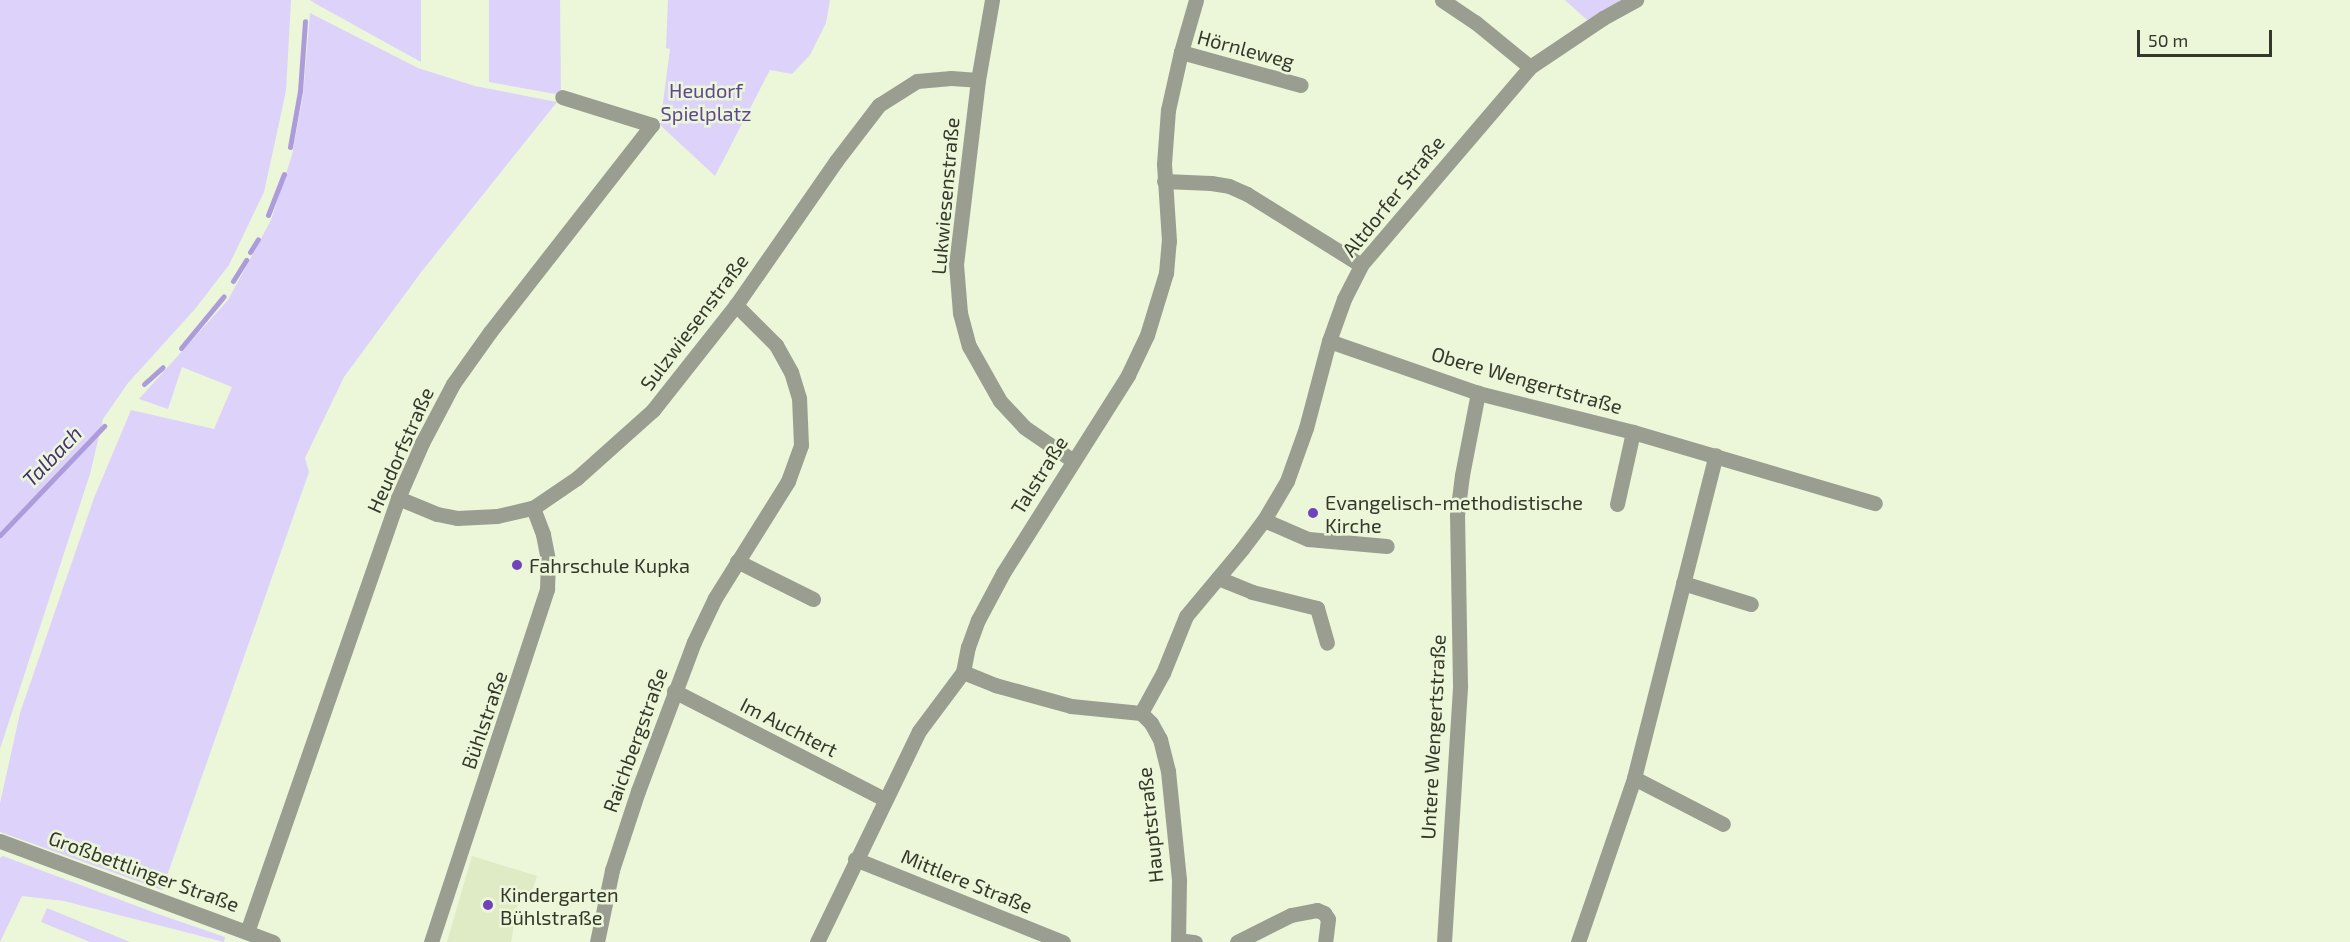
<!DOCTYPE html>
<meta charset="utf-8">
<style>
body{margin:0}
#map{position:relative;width:2350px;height:942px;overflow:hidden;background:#ecf6d8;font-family:"Exo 2",sans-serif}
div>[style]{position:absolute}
.built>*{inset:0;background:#dfebc5}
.green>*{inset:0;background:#ddd3fa}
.stream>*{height:5px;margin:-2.5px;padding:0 2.5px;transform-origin:2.5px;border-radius:2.5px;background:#ad9cdb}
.minor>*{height:15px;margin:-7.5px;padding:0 7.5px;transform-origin:7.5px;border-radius:7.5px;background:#9a9e91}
.dots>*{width:16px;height:16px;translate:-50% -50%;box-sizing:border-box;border:3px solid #ecf6d8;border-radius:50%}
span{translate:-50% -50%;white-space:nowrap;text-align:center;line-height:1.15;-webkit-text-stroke:5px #ecf6d8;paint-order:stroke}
.street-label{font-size:20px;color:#34382c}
.park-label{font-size:20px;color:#5f4592}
.poi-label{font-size:20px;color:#34382c}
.left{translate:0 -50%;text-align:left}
.water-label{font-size:21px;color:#482e78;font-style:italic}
.scale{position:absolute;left:2137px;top:30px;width:135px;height:27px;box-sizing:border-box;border:3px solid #34382c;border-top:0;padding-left:8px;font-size:18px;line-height:21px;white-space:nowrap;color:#34382c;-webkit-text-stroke:4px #ecf6d8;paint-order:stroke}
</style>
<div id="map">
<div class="built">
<div style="clip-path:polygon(472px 856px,537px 876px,532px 892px,520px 890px,511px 942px,447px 942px)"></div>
</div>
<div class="green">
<div style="clip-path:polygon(0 0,291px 0,286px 91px,264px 192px,229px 265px,195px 309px,128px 383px,103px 419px,90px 474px,0 749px)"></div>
<div style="clip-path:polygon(310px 0,421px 0,421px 62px,316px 4px)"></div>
<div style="clip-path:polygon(489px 0,560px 0,561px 95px,489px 82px)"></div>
<div style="clip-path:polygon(668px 0,830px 0,826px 23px,810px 55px,792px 74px,770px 70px,715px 176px,660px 125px,670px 49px,666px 48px)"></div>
<div style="clip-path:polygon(1565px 0,1629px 0,1587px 20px)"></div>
<div style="clip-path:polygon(310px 13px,418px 68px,475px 86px,557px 102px,422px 271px,344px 377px,305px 458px,309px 472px,162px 890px,0 832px,0 803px,20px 713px,94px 498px,131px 410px,214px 429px,232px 387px,182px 367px,168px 409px,139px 399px,228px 300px,271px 220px,292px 155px,303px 95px)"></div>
<div style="clip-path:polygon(3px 856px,158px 914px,225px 937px,224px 942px,64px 901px,22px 896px,0 942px,0 858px)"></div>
<div style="clip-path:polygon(47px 908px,130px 942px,90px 942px,41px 922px)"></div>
</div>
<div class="stream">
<div style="left:290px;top:147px;width:57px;rotate:-79.9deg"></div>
<div style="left:300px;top:91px;width:70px;rotate:-85.9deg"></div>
<div style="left:268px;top:215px;width:44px;rotate:-68.7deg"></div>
<div style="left:250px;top:252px;width:15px;rotate:-58deg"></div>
<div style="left:233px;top:281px;width:25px;rotate:-58deg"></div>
<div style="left:181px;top:348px;width:67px;rotate:-50.4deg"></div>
<div style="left:144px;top:384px;width:25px;rotate:-42deg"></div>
<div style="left:0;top:535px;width:151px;rotate:-46.3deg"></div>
</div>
<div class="minor">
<div style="left:992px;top:0;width:81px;rotate:99.9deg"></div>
<div style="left:978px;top:80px;width:185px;rotate:96.8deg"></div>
<div style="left:956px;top:264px;width:49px;rotate:85.3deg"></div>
<div style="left:960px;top:313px;width:34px;rotate:75deg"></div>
<div style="left:969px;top:346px;width:63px;rotate:60.6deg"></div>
<div style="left:1000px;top:401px;width:35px;rotate:47deg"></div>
<div style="left:1024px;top:427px;width:58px;rotate:34.5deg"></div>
<div style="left:1442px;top:0;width:40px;rotate:34deg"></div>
<div style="left:1475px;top:22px;width:71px;rotate:39.3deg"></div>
<div style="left:1181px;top:52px;width:124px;rotate:15.4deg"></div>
<div style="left:1164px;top:181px;width:47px;rotate:2.4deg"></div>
<div style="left:1211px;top:183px;width:18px;rotate:9deg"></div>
<div style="left:1229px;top:186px;width:20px;rotate:24deg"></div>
<div style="left:1247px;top:194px;width:134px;rotate:31.9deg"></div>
<div style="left:1329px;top:341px;width:158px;rotate:19.2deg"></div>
<div style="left:1478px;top:393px;width:160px;rotate:14.1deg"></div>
<div style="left:1633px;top:432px;width:252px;rotate:16.4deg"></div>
<div style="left:398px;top:498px;width:42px;rotate:22.3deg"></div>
<div style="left:437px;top:514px;width:20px;rotate:11deg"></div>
<div style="left:457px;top:518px;width:40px;rotate:-2.9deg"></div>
<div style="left:497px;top:516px;width:37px;rotate:-13deg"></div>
<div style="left:533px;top:508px;width:53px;rotate:-34.3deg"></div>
<div style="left:577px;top:478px;width:102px;rotate:-41.8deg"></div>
<div style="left:653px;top:410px;width:134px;rotate:-51.7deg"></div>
<div style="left:736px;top:305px;width:175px;rotate:-55.2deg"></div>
<div style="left:836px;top:161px;width:71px;rotate:-52.5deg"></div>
<div style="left:879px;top:105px;width:45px;rotate:-32.3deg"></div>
<div style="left:917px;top:81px;width:34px;rotate:-5deg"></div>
<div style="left:951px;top:78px;width:27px;rotate:4deg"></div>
<div style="left:1617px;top:504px;width:74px;rotate:-77.5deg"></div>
<div style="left:1264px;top:520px;width:48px;rotate:23.4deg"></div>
<div style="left:1308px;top:539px;width:79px;rotate:5.1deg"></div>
<div style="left:737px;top:561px;width:85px;rotate:26.6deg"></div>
<div style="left:1218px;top:578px;width:37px;rotate:22deg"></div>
<div style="left:1252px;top:592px;width:67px;rotate:13.8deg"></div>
<div style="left:1317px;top:608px;width:36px;rotate:74deg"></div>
<div style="left:1683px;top:583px;width:71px;rotate:17.2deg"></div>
<div style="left:963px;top:672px;width:35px;rotate:22deg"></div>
<div style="left:995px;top:685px;width:79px;rotate:15.4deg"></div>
<div style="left:1071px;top:706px;width:70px;rotate:5.7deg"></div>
<div style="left:1141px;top:713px;width:14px;rotate:45deg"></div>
<div style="left:1151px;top:723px;width:18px;rotate:61deg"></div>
<div style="left:1160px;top:739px;width:33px;rotate:76deg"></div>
<div style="left:1168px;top:771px;width:110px;rotate:84.2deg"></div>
<div style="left:1179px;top:880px;width:62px;rotate:90.9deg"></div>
<div style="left:674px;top:691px;width:236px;rotate:27.2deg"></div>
<div style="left:1141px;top:713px;width:46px;rotate:-61.2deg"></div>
<div style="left:1163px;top:673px;width:61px;rotate:-68deg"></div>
<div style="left:1186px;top:616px;width:87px;rotate:-50.1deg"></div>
<div style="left:1242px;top:549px;width:36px;rotate:-53deg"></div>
<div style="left:1264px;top:520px;width:45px;rotate:-59.5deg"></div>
<div style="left:1287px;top:481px;width:56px;rotate:-70.3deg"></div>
<div style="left:1306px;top:428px;width:90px;rotate:-75.2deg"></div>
<div style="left:1329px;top:341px;width:45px;rotate:-70.3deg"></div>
<div style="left:1344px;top:299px;width:38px;rotate:-63deg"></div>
<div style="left:1361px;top:265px;width:260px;rotate:-49.5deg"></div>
<div style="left:1530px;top:67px;width:88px;rotate:-33.9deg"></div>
<div style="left:1603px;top:18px;width:38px;rotate:-29deg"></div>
<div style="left:1634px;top:778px;width:100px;rotate:27.3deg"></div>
<div style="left:0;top:841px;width:291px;rotate:20.3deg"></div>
<div style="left:855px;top:859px;width:224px;rotate:21.8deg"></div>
<div style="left:247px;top:932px;width:460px;rotate:-70.8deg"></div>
<div style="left:398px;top:498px;width:60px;rotate:-66.4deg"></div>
<div style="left:422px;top:443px;width:67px;rotate:-62.3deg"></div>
<div style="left:453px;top:384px;width:64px;rotate:-54.6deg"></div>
<div style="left:490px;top:332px;width:263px;rotate:-52deg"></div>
<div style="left:652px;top:125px;width:94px;rotate:-162.7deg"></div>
<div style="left:1178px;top:940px;width:17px;rotate:7deg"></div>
<div style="left:431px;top:942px;width:372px;rotate:-71.8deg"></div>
<div style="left:547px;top:589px;width:29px;rotate:-88deg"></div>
<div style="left:548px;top:560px;width:26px;rotate:-101deg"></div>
<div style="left:543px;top:534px;width:28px;rotate:-111deg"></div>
<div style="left:597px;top:942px;width:74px;rotate:-78.2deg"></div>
<div style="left:612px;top:870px;width:83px;rotate:-71.8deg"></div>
<div style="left:638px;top:791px;width:159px;rotate:-69.4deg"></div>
<div style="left:694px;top:642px;width:49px;rotate:-64.5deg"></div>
<div style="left:715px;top:598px;width:138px;rotate:-58deg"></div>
<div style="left:788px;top:481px;width:38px;rotate:-70deg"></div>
<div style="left:801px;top:445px;width:47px;rotate:-92.4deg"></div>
<div style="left:799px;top:398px;width:27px;rotate:-107deg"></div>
<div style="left:791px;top:372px;width:31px;rotate:-119deg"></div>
<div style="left:776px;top:345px;width:57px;rotate:-135deg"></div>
<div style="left:817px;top:942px;width:234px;rotate:-64.2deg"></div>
<div style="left:919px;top:731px;width:74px;rotate:-53.3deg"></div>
<div style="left:963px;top:672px;width:25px;rotate:-79deg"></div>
<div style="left:968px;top:647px;width:29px;rotate:-70deg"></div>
<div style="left:978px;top:620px;width:53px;rotate:-62deg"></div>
<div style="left:1003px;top:573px;width:234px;rotate:-57.7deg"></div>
<div style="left:1128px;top:375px;width:44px;rotate:-64.6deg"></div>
<div style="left:1147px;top:335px;width:65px;rotate:-73deg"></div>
<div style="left:1166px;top:273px;width:32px;rotate:-85deg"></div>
<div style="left:1169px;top:241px;width:77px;rotate:-93.7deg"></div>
<div style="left:1164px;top:164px;width:54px;rotate:-85.8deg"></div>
<div style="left:1168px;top:110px;width:59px;rotate:-77.4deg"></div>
<div style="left:1181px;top:52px;width:54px;rotate:-73.9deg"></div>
<div style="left:1237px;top:942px;width:60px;rotate:-26.6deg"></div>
<div style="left:1291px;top:915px;width:26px;rotate:-11deg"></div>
<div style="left:1317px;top:910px;width:8px;rotate:23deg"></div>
<div style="left:1324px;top:913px;width:7px;rotate:56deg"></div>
<div style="left:1328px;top:919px;width:23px;rotate:97deg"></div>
<div style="left:1444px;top:942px;width:257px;rotate:-86.4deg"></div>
<div style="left:1460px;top:685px;width:170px;rotate:-91deg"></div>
<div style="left:1457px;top:515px;width:40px;rotate:-82.9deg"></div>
<div style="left:1462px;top:475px;width:84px;rotate:-79deg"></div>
<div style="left:1578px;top:942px;width:173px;rotate:-71.1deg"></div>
<div style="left:1634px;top:778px;width:333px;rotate:-75.8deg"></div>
</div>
<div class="dots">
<div style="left:1313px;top:513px;background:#7043bb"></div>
<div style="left:517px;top:565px;background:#7043bb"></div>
<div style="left:488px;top:905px;background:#7043bb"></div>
</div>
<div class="street-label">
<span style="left:1246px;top:49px;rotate:15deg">Hörnleweg</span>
<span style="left:945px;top:196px;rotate:-85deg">Lukwiesenstraße</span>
<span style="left:1393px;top:196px;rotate:-51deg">Altdorfer Straße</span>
<span style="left:694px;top:322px;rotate:-53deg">Sulzwiesenstraße</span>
<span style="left:1527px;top:380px;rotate:16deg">Obere Wengertstraße</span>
<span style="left:400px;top:450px;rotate:-66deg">Heudorfstraße</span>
<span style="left:1039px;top:475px;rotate:-58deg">Talstraße</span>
<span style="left:484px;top:720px;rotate:-71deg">Bühlstraße</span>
<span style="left:789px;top:727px;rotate:27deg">Im Auchtert</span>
<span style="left:1433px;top:737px;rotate:-87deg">Untere Wengertstraße</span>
<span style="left:635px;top:740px;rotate:-70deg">Raichbergstraße</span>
<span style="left:1150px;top:825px;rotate:-96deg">Hauptstraße</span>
<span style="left:144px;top:871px;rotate:20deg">Großbettlinger Straße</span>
<span style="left:967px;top:881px;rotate:22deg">Mittlere Straße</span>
</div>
<div class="park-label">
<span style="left:706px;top:102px">Heudorf<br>Spielplatz</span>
</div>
<div class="poi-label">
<span class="left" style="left:1325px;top:514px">Evangelisch-methodistische<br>Kirche</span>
<span class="left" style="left:529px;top:565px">Fahrschule Kupka</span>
<span class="left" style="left:500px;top:906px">Kindergarten<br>Bühlstraße</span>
</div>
<div class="water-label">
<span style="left:52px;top:456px;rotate:-46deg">Talbach</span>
</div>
<div class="scale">50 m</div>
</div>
